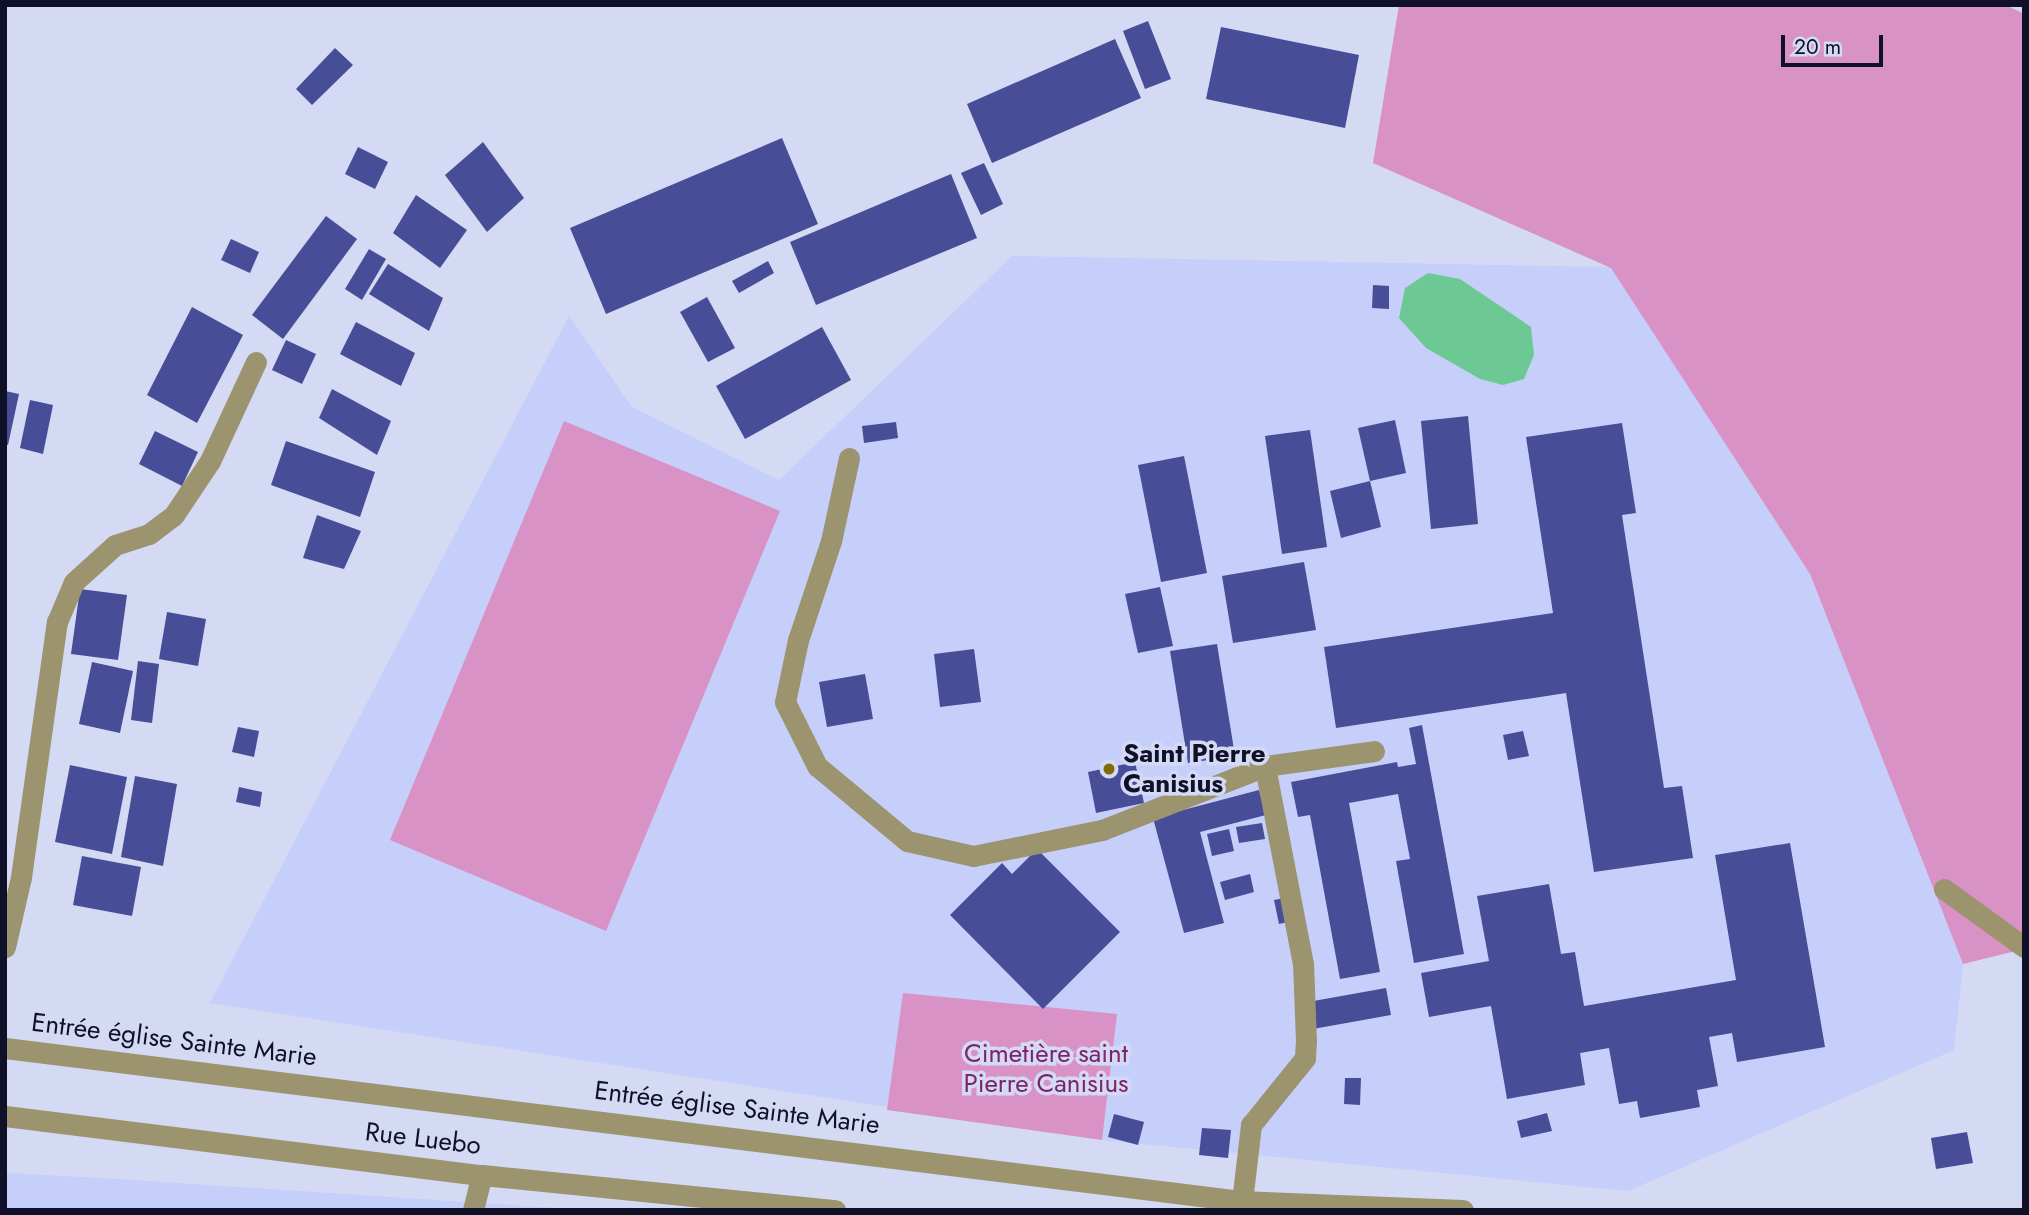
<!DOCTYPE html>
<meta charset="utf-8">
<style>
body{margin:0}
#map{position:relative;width:2029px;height:1215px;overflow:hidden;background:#d4d9f4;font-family:Jost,sans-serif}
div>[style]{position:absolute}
.built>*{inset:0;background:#c6cefa}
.green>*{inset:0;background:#d992c6}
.water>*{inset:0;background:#6dc994}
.building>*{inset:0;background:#474d96}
.minor>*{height:21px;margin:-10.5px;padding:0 10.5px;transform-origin:10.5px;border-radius:10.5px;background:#9c946f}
.dots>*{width:19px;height:19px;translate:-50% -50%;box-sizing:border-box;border:4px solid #d4d9f4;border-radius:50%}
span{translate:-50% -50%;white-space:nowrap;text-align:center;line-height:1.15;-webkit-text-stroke:7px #d4d9f4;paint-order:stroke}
.poi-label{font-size:26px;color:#0f1128;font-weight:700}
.left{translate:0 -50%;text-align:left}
.street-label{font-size:26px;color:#0f1128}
.park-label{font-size:26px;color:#7d236b}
.frame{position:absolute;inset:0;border:7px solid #0f1128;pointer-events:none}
.scale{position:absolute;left:1781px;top:35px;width:102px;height:32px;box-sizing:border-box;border:4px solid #0f1128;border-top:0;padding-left:9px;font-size:21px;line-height:24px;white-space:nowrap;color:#0f1128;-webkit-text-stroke:5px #d4d9f4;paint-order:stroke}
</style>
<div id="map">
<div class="built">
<div style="clip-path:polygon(1012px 256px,1611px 267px,1810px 574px,1963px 964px,1954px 1050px,1628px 1191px,1102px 1140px,210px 1003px,569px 316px,632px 407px,779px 480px)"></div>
<div style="clip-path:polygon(5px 1173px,118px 1179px,586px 1210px,5px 1210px)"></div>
</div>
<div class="green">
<div style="clip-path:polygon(1399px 5px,2006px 5px,2024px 14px,2024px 949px,1963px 964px,1810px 574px,1611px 268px,1373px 163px)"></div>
<div style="clip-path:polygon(564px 421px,780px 511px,606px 931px,390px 840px)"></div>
<div style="clip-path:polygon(903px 993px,1117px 1014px,1102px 1140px,887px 1110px)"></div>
</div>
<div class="water">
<div style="clip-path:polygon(1428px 273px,1460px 279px,1531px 327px,1534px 355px,1524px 379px,1503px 385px,1480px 379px,1426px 348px,1399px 318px,1405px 288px)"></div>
</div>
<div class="building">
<div style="clip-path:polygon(1148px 21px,1171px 79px,1145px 89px,1123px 31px)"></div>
<div style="clip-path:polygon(1221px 27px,1359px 55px,1345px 128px,1206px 99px)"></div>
<div style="clip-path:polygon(1115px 39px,1141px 98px,992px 163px,967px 104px)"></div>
<div style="clip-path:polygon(335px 48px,353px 65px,312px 105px,296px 89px)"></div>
<div style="clip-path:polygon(782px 138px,818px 224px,606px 314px,570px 228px)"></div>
<div style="clip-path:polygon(483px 142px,524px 198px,487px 232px,445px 175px)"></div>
<div style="clip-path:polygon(358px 147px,388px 162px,375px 189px,345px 174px)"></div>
<div style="clip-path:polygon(984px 163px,1003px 204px,981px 215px,961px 173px)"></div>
<div style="clip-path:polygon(951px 174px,977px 238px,816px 305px,790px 242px)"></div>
<div style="clip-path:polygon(416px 195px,467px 230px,440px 268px,393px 233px)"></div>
<div style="clip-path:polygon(326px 216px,357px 239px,283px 339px,252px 315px)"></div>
<div style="clip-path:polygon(231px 239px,259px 252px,250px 273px,221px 260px)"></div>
<div style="clip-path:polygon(369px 249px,386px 259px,362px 300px,345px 289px)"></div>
<div style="clip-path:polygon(768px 261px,774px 273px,739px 293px,732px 281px)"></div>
<div style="clip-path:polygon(388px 264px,443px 298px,429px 331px,369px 294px)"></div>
<div style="clip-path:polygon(1373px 285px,1389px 286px,1389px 309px,1372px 308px)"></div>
<div style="clip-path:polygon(707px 297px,735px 348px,708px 362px,680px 312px)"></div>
<div style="clip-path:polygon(192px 307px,243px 335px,197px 423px,147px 395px)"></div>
<div style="clip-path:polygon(356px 322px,415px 353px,401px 386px,340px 354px)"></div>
<div style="clip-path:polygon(822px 327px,851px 380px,745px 439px,716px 386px)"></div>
<div style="clip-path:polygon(286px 340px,316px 354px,302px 384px,272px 370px)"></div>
<div style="clip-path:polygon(332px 389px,391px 421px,377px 455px,319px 418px)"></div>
<div style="clip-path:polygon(5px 391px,19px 394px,8px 445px,5px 444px)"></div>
<div style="clip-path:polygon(30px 400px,53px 405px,43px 454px,20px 448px)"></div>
<div style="clip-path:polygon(1468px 416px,1478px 524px,1431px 529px,1421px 421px)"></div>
<div style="clip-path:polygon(1395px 420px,1406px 473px,1370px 481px,1358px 428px)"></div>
<div style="clip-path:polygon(896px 422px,898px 438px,864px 443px,862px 426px)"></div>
<div style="clip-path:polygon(1622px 423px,1636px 513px,1622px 515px,1664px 788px,1682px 786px,1693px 858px,1594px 872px,1566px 693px,1336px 728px,1324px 647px,1553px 613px,1526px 437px)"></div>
<div style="clip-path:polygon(1310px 430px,1327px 547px,1282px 554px,1265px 436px)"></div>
<div style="clip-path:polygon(155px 431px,198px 452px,182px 486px,139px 464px)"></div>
<div style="clip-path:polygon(286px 441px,375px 472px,360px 517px,271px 485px)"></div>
<div style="clip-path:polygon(1184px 456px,1207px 573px,1161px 582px,1138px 465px)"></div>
<div style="clip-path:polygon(1370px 481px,1381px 527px,1341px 538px,1330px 491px)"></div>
<div style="clip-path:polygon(317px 515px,361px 531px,344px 569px,303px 558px)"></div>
<div style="clip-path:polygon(1304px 562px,1316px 630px,1233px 643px,1222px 576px)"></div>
<div style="clip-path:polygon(1160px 587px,1173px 646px,1138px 653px,1125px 594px)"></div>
<div style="clip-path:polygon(80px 589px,127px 595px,118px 660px,71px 654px)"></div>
<div style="clip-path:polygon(167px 612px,206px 619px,198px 666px,159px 659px)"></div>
<div style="clip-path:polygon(1217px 644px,1235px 756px,1188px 763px,1170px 651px)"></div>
<div style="clip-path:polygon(974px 649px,981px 702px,940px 707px,934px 654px)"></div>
<div style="clip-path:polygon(138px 661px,159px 664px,152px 723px,131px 720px)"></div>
<div style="clip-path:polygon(92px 662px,133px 671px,120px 733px,79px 724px)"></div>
<div style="clip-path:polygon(865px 674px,873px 719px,827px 727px,819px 682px)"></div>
<div style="clip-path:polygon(1422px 725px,1464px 954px,1414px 963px,1396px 861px,1410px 859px,1398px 794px,1349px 803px,1380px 972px,1340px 979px,1310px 815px,1298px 817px,1291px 782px,1397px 762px,1398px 767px,1416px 764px,1409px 728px)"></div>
<div style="clip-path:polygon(238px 727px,259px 731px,254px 757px,232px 752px)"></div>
<div style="clip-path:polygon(1523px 731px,1529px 756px,1508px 760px,1503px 735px)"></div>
<div style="clip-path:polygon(1135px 762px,1144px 803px,1096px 813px,1088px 772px)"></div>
<div style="clip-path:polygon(70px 765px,127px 777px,112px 854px,55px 842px)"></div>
<div style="clip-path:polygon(135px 776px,177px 784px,163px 866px,121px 857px)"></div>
<div style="clip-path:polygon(239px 787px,262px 792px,260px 807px,236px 802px)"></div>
<div style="clip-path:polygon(1259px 790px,1266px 815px,1200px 832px,1224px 923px,1184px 933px,1153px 818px)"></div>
<div style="clip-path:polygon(1262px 823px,1265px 839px,1239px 843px,1236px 827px)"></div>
<div style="clip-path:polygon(1229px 829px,1234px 851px,1212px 856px,1207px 834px)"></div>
<div style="clip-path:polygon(1790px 843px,1825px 1047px,1737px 1062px,1732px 1033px,1709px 1037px,1718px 1086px,1697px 1090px,1700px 1107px,1640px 1118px,1637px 1101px,1619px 1104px,1609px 1048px,1580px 1053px,1585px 1085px,1507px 1099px,1491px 1006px,1429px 1017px,1421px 973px,1489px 961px,1477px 896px,1549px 884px,1561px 954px,1575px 952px,1584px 1006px,1736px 980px,1715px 855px)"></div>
<div style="clip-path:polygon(1037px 849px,1120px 932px,1043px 1009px,950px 915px,1002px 863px,1012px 874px)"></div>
<div style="clip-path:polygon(82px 856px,141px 867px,132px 916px,73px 905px)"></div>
<div style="clip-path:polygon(1250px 874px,1254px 892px,1225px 900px,1220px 882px)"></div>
<div style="clip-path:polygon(1284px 898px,1288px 922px,1279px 924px,1274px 900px)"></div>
<div style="clip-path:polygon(1386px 988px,1391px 1015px,1313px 1029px,1308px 1002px)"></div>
<div style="clip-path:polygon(1345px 1078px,1361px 1078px,1360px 1105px,1344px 1104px)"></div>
<div style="clip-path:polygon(1547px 1113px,1552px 1131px,1521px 1138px,1517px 1121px)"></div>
<div style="clip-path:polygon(1114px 1114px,1144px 1122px,1138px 1145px,1108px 1137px)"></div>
<div style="clip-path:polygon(1202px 1128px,1231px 1130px,1228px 1158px,1199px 1155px)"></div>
<div style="clip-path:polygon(1967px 1132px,1973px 1163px,1936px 1169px,1931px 1138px)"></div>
</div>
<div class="minor">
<div style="left:849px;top:458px;width:85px;rotate:102.2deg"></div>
<div style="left:831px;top:541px;width:104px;rotate:108.4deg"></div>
<div style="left:798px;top:640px;width:63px;rotate:101.8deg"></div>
<div style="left:785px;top:702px;width:72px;rotate:63.4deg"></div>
<div style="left:817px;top:766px;width:117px;rotate:39.8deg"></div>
<div style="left:907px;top:841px;width:68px;rotate:12.8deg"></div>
<div style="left:973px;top:856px;width:132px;rotate:-11.4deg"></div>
<div style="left:1102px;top:830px;width:175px;rotate:-21.4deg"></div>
<div style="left:1944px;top:889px;width:99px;rotate:35.9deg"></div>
<div style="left:5px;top:947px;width:72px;rotate:-77.1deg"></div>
<div style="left:21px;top:877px;width:258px;rotate:-82deg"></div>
<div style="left:57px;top:622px;width:43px;rotate:-67deg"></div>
<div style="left:74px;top:582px;width:55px;rotate:-42.1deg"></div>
<div style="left:115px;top:545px;width:36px;rotate:-18deg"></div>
<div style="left:149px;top:534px;width:31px;rotate:-37deg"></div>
<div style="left:174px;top:515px;width:65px;rotate:-56.3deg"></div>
<div style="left:210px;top:461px;width:109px;rotate:-65.1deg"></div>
<div style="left:5px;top:1048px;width:1245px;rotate:7.06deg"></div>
<div style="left:1241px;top:1201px;width:222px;rotate:2.3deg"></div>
<div style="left:5px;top:1116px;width:481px;rotate:7.1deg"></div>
<div style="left:482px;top:1175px;width:355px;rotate:5.7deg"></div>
<div style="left:473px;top:1210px;width:36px;rotate:-76deg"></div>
<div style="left:1241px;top:1210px;width:86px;rotate:-83.3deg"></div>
<div style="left:1251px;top:1125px;width:86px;rotate:-51.1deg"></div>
<div style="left:1305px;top:1058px;width:17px;rotate:-87deg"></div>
<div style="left:1306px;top:1041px;width:77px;rotate:-92.2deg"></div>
<div style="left:1303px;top:964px;width:202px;rotate:-100.9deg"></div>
<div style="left:1265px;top:766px;width:110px;rotate:-7.8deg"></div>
</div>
<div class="dots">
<div style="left:1109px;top:769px;background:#7f6d08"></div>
</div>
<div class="poi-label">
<span class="left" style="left:1123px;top:769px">Saint Pierre<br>Canisius</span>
</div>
<div class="street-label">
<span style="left:174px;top:1040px;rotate:7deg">Entrée église Sainte Marie</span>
<span style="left:737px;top:1108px;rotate:7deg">Entrée église Sainte Marie</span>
<span style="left:423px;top:1139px;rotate:7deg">Rue Luebo</span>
</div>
<div class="park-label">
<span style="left:1046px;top:1069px">Cimetière saint<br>Pierre Canisius</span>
</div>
<div class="frame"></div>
<div class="scale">20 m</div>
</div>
